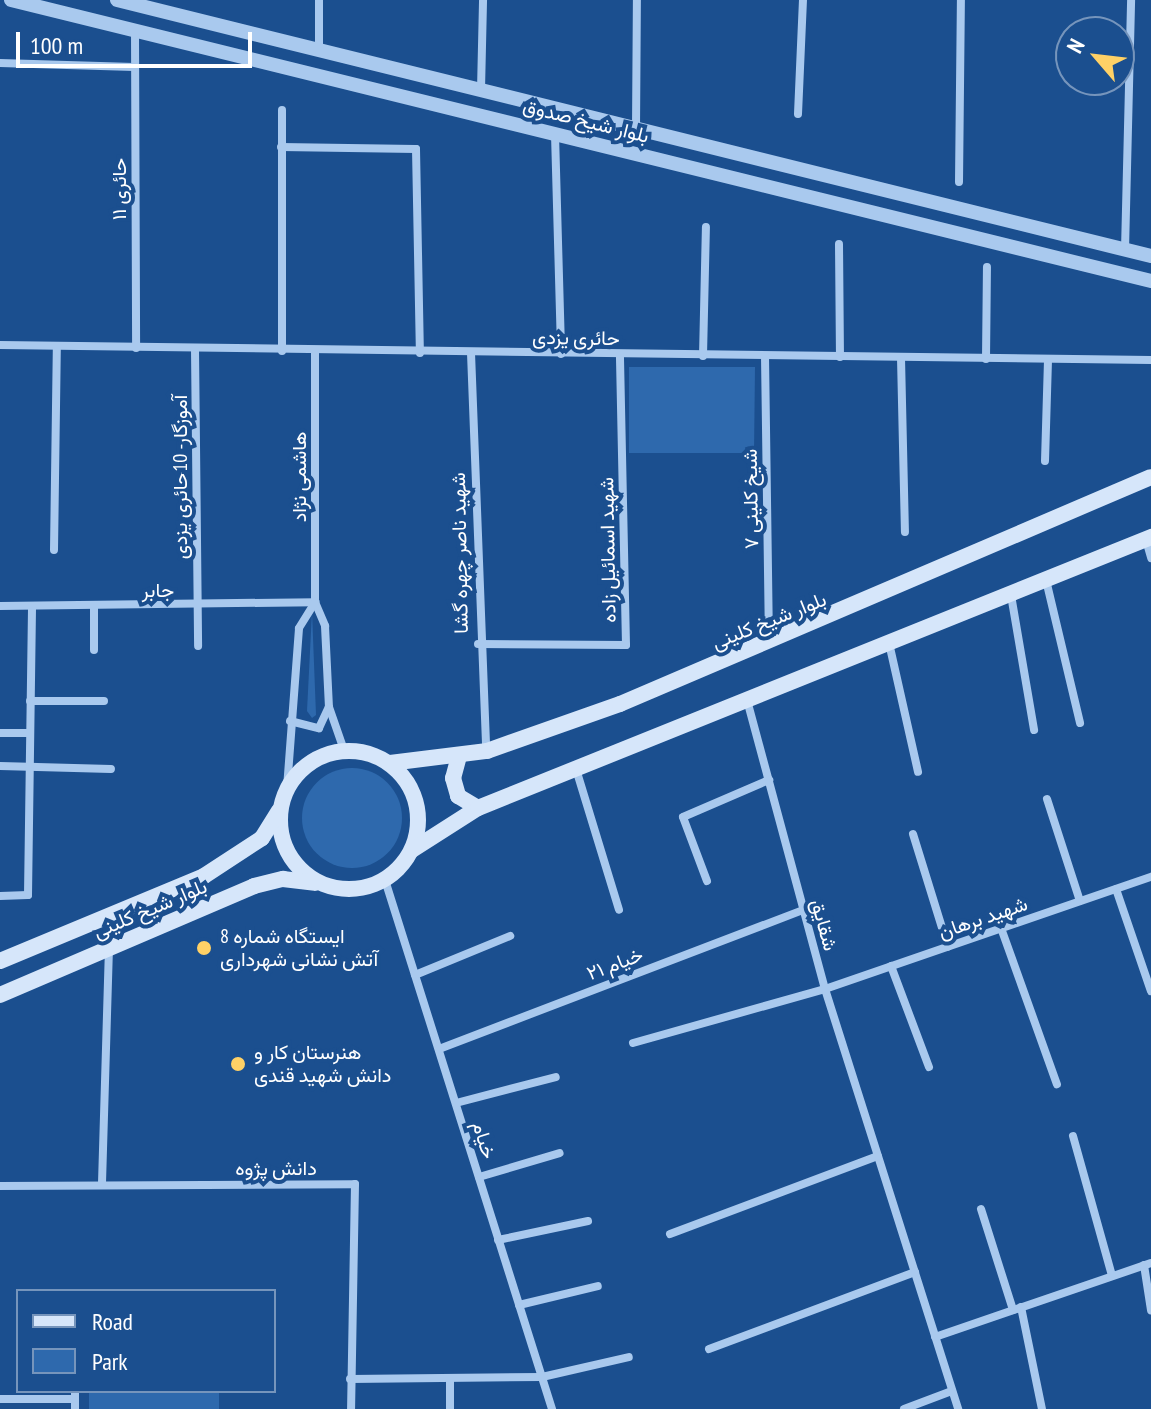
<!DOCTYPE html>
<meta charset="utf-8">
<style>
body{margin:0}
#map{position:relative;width:1151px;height:1409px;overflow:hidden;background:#1b4f8f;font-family:"PT Sans Narrow",Vazirmatn,sans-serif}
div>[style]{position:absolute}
.green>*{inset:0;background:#2e69ad}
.round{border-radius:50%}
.minor>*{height:8px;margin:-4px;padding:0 4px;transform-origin:4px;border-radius:4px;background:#a9c9ee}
.tertiary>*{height:14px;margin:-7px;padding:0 7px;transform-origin:7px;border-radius:7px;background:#a9c9ee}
.secondary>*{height:16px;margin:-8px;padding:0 8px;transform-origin:8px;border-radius:8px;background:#d6e6fa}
.secondary>.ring{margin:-8px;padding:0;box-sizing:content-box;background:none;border:16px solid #d6e6fa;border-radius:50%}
.dots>*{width:22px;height:22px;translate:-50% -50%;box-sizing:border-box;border:4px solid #1b4f8f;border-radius:50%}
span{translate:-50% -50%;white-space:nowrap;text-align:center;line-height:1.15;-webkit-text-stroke:8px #1b4f8f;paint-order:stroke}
.street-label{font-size:20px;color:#fff}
.poi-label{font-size:20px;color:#fff}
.left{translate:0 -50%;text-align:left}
.legend{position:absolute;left:16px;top:1289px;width:260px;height:104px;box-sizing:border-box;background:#1b4f8f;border:2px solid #7695bc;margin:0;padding:10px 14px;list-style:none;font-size:24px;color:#fff}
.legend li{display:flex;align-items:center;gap:16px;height:40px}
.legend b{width:40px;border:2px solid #7695bc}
.north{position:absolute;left:1055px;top:16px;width:80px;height:80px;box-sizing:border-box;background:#1b4f8f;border:2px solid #7695bc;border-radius:50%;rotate:298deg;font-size:22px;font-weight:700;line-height:32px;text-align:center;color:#fff}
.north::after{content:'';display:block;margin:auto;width:28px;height:36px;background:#ffd166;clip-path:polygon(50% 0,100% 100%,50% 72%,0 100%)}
.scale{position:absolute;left:16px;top:32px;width:236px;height:36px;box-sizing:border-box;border:4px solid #fff;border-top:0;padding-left:10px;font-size:24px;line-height:28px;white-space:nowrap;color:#fff;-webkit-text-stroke:6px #1b4f8f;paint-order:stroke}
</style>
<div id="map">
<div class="green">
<div style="clip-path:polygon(629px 367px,755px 367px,754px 453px,629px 453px)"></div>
<div style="clip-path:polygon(312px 612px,316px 715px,312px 718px,307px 711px)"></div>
<div class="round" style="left:302px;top:768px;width:100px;height:100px"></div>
<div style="clip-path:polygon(89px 1391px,219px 1391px,219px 1409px,89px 1409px)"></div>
</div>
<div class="minor">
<div style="left:135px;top:30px;width:318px;rotate:89.8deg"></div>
<div style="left:319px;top:50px;width:50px;rotate:-90deg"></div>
<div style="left:0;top:63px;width:134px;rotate:1.7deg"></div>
<div style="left:481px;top:90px;width:90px;rotate:-88.7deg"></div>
<div style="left:798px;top:114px;width:114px;rotate:-87.5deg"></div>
<div style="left:636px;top:129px;width:129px;rotate:-89.6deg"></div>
<div style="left:555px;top:134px;width:220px;rotate:88.4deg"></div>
<div style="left:281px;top:147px;width:135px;rotate:0.8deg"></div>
<div style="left:416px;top:149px;width:204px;rotate:88.9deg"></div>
<div style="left:959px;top:182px;width:182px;rotate:-89.4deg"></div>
<div style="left:839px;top:244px;width:113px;rotate:89.5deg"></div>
<div style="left:1125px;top:250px;width:250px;rotate:-88.6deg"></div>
<div style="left:0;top:345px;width:1151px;rotate:0.75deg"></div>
<div style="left:195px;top:349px;width:297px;rotate:89.4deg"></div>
<div style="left:282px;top:351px;width:241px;rotate:-90deg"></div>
<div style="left:315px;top:351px;width:251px;rotate:90deg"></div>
<div style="left:471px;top:353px;width:397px;rotate:87.8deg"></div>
<div style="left:703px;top:356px;width:129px;rotate:-88.7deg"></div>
<div style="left:765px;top:356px;width:285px;rotate:89.2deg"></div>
<div style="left:901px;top:358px;width:174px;rotate:88.7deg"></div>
<div style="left:986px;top:359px;width:92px;rotate:-89.4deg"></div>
<div style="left:1045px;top:461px;width:102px;rotate:-88.3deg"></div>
<div style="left:1146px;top:540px;width:19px;rotate:74deg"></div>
<div style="left:54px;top:550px;width:204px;rotate:-89.2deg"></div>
<div style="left:1046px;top:580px;width:147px;rotate:76.6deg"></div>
<div style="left:1011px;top:595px;width:137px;rotate:80.3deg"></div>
<div style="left:315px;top:602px;width:26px;rotate:67deg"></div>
<div style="left:325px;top:626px;width:81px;rotate:87.2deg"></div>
<div style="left:329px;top:707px;width:46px;rotate:70.8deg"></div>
<div style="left:0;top:606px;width:315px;rotate:-0.7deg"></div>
<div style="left:94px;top:606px;width:44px;rotate:90deg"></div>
<div style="left:889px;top:643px;width:132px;rotate:77.3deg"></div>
<div style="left:478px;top:644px;width:148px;rotate:0.4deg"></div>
<div style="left:626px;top:645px;width:290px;rotate:-91.2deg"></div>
<div style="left:747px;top:700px;width:299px;rotate:74.9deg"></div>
<div style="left:825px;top:989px;width:441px;rotate:72.4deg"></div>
<div style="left:30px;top:701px;width:74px"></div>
<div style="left:290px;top:721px;width:30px;rotate:14deg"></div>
<div style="left:319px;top:728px;width:23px;rotate:-65deg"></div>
<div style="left:0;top:733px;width:30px"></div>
<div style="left:0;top:766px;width:111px;rotate:1.5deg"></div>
<div style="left:576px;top:769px;width:147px;rotate:73deg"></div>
<div style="left:287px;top:788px;width:160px;rotate:-85.7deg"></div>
<div style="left:299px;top:628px;width:31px;rotate:-58deg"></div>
<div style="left:1047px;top:799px;width:107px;rotate:72.1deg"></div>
<div style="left:913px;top:834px;width:118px;rotate:72.8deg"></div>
<div style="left:385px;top:880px;width:555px;rotate:72.48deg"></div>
<div style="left:707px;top:881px;width:68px;rotate:-110.6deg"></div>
<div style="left:683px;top:817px;width:94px;rotate:-23.3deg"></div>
<div style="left:1116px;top:889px;width:108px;rotate:71.1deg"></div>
<div style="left:0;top:896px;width:28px;rotate:-2deg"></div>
<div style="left:28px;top:895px;width:289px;rotate:-89.2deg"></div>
<div style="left:1001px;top:928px;width:166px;rotate:70.3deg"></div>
<div style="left:891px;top:966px;width:108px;rotate:69.4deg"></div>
<div style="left:415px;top:975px;width:103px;rotate:-22.3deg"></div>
<div style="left:633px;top:1043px;width:199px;rotate:-15.7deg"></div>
<div style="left:825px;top:989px;width:345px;rotate:-19deg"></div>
<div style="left:439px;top:1049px;width:390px;rotate:-20.9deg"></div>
<div style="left:456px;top:1103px;width:103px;rotate:-14.6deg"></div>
<div style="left:1073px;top:1136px;width:145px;rotate:74.4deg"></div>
<div style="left:479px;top:1177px;width:84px;rotate:-16.5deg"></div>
<div style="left:102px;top:1183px;width:235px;rotate:-88.3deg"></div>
<div style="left:0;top:1186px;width:355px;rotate:-0.3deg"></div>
<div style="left:355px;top:1184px;width:225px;rotate:91deg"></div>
<div style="left:981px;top:1209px;width:106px;rotate:72.4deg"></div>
<div style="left:670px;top:1234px;width:222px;rotate:-20.6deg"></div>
<div style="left:498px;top:1240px;width:92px;rotate:-11.9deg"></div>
<div style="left:1144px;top:1265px;width:46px;rotate:81.2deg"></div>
<div style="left:519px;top:1305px;width:81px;rotate:-13.5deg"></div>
<div style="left:1021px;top:1307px;width:104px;rotate:78.4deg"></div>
<div style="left:935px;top:1337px;width:228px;rotate:-18.9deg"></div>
<div style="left:709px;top:1349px;width:220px;rotate:-20.5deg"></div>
<div style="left:350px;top:1379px;width:192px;rotate:-0.6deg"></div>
<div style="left:542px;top:1377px;width:89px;rotate:-12.9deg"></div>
<div style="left:450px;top:1381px;width:28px;rotate:90deg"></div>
<div style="left:75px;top:1391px;width:18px;rotate:90deg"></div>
<div style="left:0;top:1399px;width:75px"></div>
<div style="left:904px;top:1409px;width:51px;rotate:-20.6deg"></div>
</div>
<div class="tertiary">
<div style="left:11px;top:0;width:1174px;rotate:13.85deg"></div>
<div style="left:117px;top:0;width:1065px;rotate:13.91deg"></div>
</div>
<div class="secondary">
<div class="ring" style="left:280px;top:751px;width:122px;height:122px"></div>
<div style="left:459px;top:756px;width:23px;rotate:105deg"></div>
<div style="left:453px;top:778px;width:19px;rotate:74deg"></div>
<div style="left:458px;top:796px;width:23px;rotate:31deg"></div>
<div style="left:390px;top:763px;width:98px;rotate:-7.1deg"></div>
<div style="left:487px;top:751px;width:141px;rotate:-19.5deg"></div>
<div style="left:620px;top:704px;width:577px;rotate:-23.15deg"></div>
<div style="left:412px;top:850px;width:78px;rotate:-32.5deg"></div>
<div style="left:478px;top:808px;width:726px;rotate:-21.93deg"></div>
<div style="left:0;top:961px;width:221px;rotate:-22.6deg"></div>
<div style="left:204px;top:876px;width:69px;rotate:-33.2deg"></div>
<div style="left:262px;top:838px;width:32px;rotate:-58deg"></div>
<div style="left:0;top:995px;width:276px;rotate:-23.2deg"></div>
<div style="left:254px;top:886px;width:30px;rotate:-14deg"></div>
<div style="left:283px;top:879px;width:32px;rotate:7deg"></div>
</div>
<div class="dots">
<div style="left:204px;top:948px;background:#ffd166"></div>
<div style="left:238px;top:1064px;background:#ffd166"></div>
</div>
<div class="street-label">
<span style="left:586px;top:121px;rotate:14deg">بلوار شیخ صدوق</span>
<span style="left:119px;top:189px;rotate:-90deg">حائری ۱۱</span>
<span style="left:576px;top:338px;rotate:1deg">حائری یزدی</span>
<span style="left:180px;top:477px;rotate:-90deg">آموزگار- 10حائری یزدی</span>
<span style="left:299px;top:477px;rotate:-90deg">هاشمی نژاد</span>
<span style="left:751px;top:499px;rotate:-91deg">شیخ کلینی ۷</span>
<span style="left:608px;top:550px;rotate:-91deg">شهید اسمائیل زاده</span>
<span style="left:460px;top:553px;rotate:-91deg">شهید ناصر چهره گشا</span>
<span style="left:158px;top:590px">جابر</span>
<span style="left:769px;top:621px;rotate:-22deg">بلوار شیخ کلینی</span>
<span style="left:150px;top:909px;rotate:-23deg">بلوار شیخ کلینی</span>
<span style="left:983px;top:918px;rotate:-19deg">شهید برهان</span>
<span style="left:824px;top:925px;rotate:75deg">شقایق</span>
<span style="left:615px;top:964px;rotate:-21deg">خیام ۲۱</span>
<span style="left:484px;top:1140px;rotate:73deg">خیام</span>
<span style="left:276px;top:1168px">دانش پژوه</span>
</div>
<div class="poi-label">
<span class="left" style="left:220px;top:948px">ایستگاه شماره 8<br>آتش نشانی شهرداری</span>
<span class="left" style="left:254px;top:1064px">هنرستان کار و<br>دانش شهید قندی</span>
</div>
<ul class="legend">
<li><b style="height:10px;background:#d6e6fa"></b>Road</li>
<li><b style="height:22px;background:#2e69ad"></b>Park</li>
</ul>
<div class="north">N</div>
<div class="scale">100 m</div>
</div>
